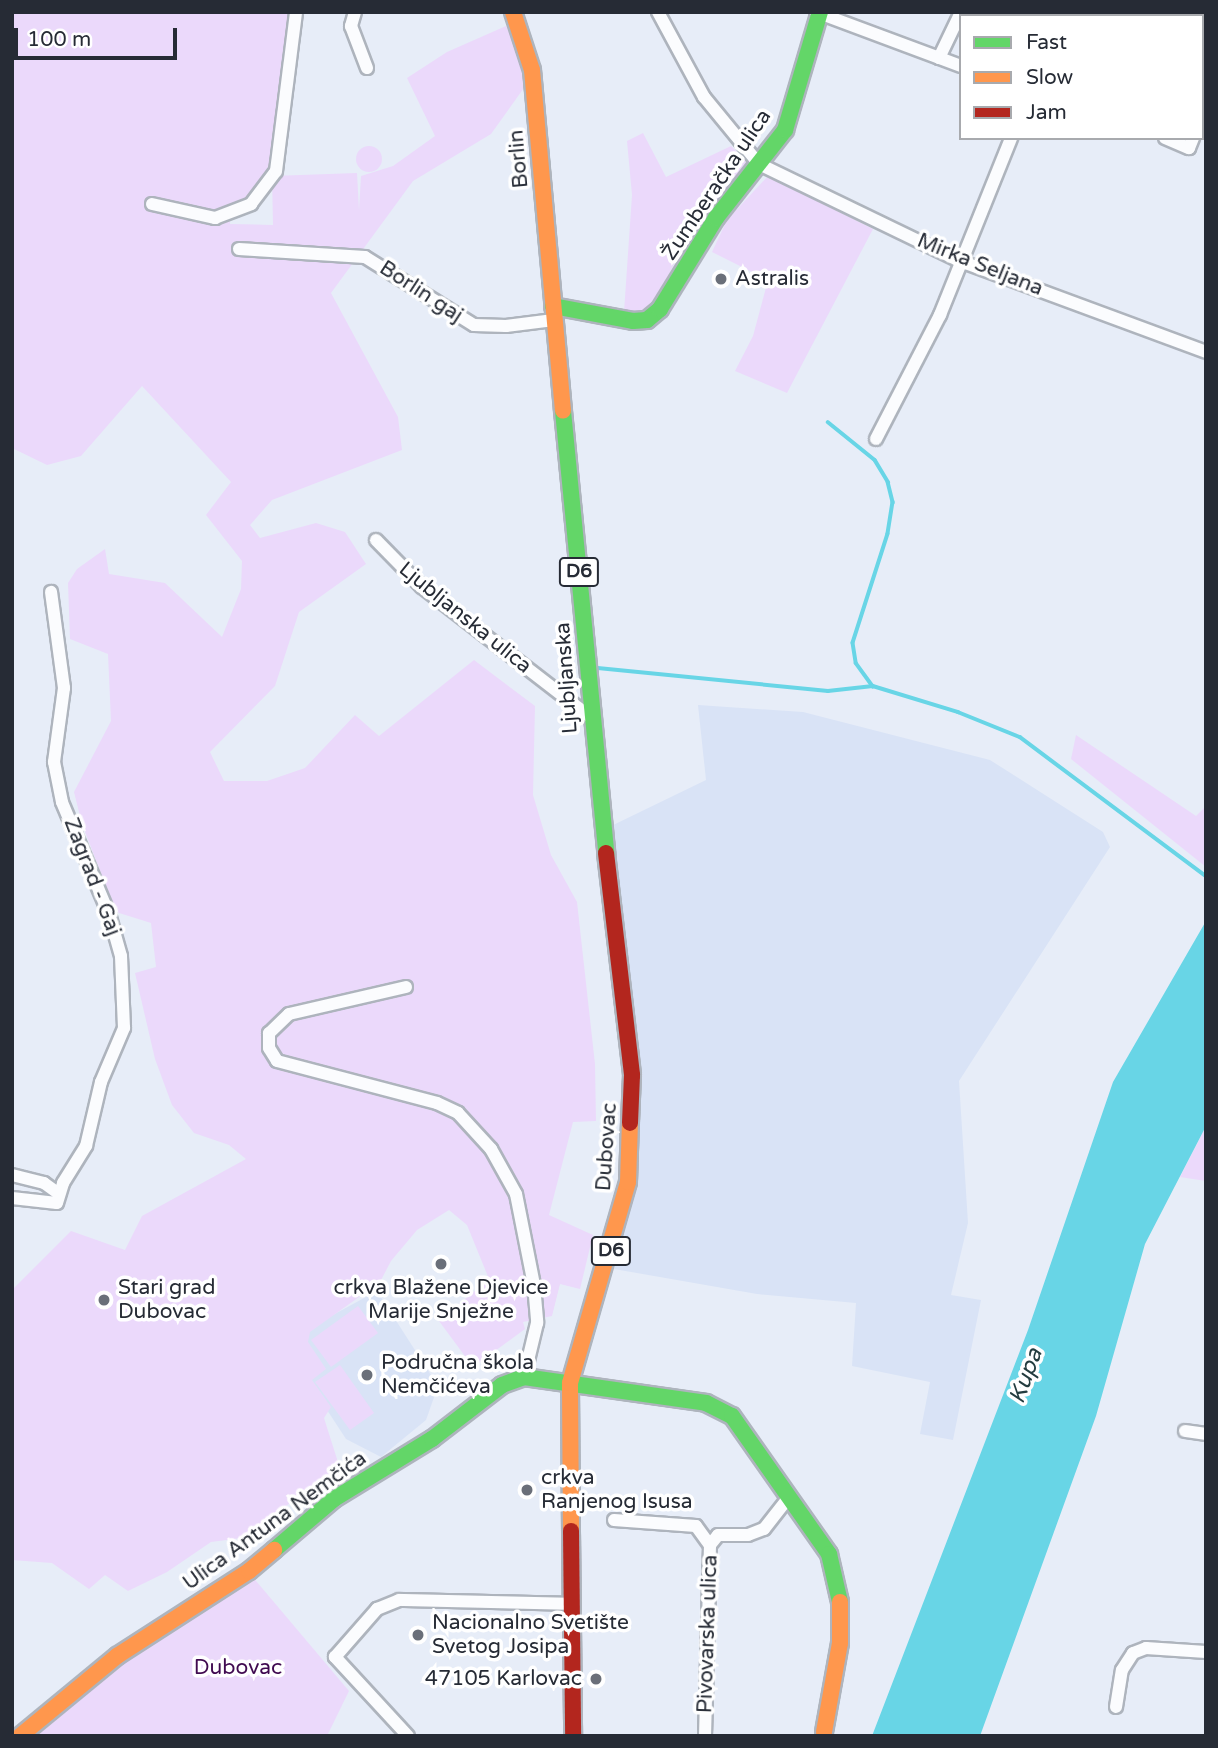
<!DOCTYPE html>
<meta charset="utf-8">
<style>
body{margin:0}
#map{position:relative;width:1218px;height:1748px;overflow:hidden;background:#e7edf8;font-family:"Varela Round",sans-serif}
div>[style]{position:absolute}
.built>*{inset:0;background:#d9e3f6}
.green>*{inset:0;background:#ebd9fb}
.round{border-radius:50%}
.water>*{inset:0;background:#68d5e6}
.stream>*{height:3.5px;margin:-1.75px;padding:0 1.75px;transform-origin:1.75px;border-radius:1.75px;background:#68d5e6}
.roads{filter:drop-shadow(2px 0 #aeb4bd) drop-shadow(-2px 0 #aeb4bd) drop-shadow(0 2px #aeb4bd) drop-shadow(0 -2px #aeb4bd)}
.street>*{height:12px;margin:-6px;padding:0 6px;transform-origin:6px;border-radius:6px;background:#fbfcfe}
.fast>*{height:16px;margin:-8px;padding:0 8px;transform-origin:8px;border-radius:8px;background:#63d668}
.slow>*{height:16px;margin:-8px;padding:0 8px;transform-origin:8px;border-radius:8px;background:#ff974d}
.jam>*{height:16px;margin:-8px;padding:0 8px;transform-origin:8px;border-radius:8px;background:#b3261e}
.dots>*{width:19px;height:19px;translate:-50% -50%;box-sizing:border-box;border:4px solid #fff;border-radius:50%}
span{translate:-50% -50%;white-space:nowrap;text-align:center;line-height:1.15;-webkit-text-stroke:7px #fff;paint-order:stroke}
.shield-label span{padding:2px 5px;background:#fff;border:2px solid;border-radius:5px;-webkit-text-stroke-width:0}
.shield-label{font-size:19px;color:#262b35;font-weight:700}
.street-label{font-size:21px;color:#262b35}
.poi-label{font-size:21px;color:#262b35}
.left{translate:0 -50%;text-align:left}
.right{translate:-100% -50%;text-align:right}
.park-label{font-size:21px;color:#400a50}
.water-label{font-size:23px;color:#243d40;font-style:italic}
.frame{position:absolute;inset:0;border:14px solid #262b35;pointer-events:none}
.legend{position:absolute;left:959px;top:14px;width:245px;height:126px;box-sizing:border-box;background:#fff;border:2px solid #a8aaae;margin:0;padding:9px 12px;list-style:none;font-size:21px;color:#262b35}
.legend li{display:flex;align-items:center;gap:14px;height:35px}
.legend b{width:35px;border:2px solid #a8aaae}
.scale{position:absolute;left:14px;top:28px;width:163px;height:32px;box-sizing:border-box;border:4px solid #262b35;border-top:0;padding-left:9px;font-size:21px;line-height:24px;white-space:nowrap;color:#262b35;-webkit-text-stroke:5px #fff;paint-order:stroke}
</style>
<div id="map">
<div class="built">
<div style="clip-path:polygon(698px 705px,803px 712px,990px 760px,1103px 832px,1110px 847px,959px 1081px,968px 1223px,951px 1295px,981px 1300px,953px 1440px,920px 1434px,930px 1382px,852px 1366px,856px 1303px,757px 1294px,614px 1269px,635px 1185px,607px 828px,706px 780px)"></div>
<div style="clip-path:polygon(377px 1291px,438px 1386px,426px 1420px,381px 1457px,346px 1439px,297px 1364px,296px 1335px)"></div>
</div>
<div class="green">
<div style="clip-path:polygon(12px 12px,292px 12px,275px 166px,252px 201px,229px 213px,230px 224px,273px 225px,272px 176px,357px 173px,359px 210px,361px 176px,393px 166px,435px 136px,407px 78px,447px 52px,506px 26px,517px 48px,526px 85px,491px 134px,413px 181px,331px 293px,398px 417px,402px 450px,272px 500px,250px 525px,260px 538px,316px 523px,345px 532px,366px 564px,299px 612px,275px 686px,210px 752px,224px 781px,267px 781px,305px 768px,355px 715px,379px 736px,474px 660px,535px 706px,533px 795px,551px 855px,577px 902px,595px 1064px,596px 1121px,573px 1122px,549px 1215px,593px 1235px,580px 1289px,560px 1284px,552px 1316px,523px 1322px,525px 1329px,473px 1367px,439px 1321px,489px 1279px,467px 1225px,449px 1210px,417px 1230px,391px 1261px,380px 1282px,310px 1332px,308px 1342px,326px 1369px,312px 1380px,331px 1407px,324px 1418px,343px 1478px,330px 1493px,310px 1486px,249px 1537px,211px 1542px,167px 1572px,128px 1591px,105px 1575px,89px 1589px,52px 1563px,12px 1560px,12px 1290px,71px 1231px,125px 1250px,142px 1216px,246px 1159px,229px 1145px,194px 1133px,172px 1105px,155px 1059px,135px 973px,156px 967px,151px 923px,116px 912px,82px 824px,74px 792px,111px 721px,108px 654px,70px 639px,68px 583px,77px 569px,105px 549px,109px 574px,165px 583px,222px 637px,241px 589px,242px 561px,206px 515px,231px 482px,142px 386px,81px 456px,47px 465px,12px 448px)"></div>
<div style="clip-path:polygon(643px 133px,666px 177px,731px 146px,749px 164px,707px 213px,680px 251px,656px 303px,641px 314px,624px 312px,632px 195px,627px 141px)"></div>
<div class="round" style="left:356px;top:146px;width:26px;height:26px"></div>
<div style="clip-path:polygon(768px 176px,873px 229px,787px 393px,735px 371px,753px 336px,768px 280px,712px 252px,727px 220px)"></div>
<div style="clip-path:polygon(1076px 735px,1196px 816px,1206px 806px,1206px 867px,1071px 759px)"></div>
<div style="clip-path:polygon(1206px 1126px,1206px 1181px,1180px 1177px)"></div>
<div style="clip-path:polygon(358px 1306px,378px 1333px,331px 1367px,311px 1340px)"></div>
<div style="clip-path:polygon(340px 1365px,374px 1413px,350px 1430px,315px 1382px)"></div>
<div style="clip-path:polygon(251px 1575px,349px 1691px,327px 1736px,28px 1736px,122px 1663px)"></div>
</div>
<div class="water">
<div style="clip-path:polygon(1206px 921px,1206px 1126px,1145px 1244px,1096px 1416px,980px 1736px,872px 1736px,1028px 1330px,1113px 1082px)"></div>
</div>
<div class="stream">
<div style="left:828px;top:422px;width:60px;rotate:39deg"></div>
<div style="left:875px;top:460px;width:26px;rotate:59deg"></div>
<div style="left:888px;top:482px;width:21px;rotate:76deg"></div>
<div style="left:893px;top:502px;width:32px;rotate:99deg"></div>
<div style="left:888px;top:534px;width:114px;rotate:107.8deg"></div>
<div style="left:853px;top:643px;width:20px;rotate:81deg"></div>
<div style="left:856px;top:663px;width:29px;rotate:54deg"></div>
<div style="left:873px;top:686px;width:89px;rotate:17deg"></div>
<div style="left:958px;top:712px;width:67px;rotate:22deg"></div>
<div style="left:1020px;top:737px;width:232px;rotate:36.8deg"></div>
<div style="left:598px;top:668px;width:231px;rotate:5.7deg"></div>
<div style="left:828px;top:691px;width:45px;rotate:-6.3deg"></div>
</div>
<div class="roads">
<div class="street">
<div style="left:355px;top:12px;width:15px;rotate:106deg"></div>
<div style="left:351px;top:26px;width:45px;rotate:69.1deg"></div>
<div style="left:658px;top:12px;width:97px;rotate:61.6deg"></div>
<div style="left:704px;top:97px;width:87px;rotate:50.6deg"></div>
<div style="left:759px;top:164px;width:223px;rotate:25.8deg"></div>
<div style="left:960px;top:261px;width:262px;rotate:20.3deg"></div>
<div style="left:816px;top:12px;width:155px;rotate:20.4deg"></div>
<div style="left:1185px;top:12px;width:9px;rotate:27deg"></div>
<div style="left:1117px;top:16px;width:4px;rotate:-63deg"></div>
<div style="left:1202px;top:20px;width:4px;rotate:14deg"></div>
<div style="left:939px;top:58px;width:51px;rotate:-64.4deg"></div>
<div style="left:1202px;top:116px;width:9px;rotate:-63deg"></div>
<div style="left:1165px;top:138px;width:26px;rotate:23deg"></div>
<div style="left:1189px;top:148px;width:11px;rotate:-68deg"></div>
<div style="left:152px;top:204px;width:65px;rotate:12.5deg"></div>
<div style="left:215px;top:218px;width:39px;rotate:-21deg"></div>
<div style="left:251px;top:204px;width:41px;rotate:-52.9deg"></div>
<div style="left:276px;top:171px;width:160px;rotate:-82.8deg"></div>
<div style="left:239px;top:249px;width:126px;rotate:3.6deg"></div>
<div style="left:365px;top:257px;width:128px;rotate:32deg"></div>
<div style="left:474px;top:325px;width:32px;rotate:2deg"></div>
<div style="left:506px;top:326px;width:48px;rotate:-7.1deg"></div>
<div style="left:876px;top:439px;width:140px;rotate:-62.7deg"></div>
<div style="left:940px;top:315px;width:191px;rotate:-68.1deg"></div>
<div style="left:376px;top:540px;width:66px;rotate:45.6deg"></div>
<div style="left:422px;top:587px;width:212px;rotate:37.7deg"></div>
<div style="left:406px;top:987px;width:120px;rotate:167deg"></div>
<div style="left:289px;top:1014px;width:28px;rotate:136deg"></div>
<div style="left:269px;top:1033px;width:15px;rotate:90deg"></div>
<div style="left:269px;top:1048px;width:15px;rotate:58deg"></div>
<div style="left:277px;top:1061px;width:165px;rotate:14.7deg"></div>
<div style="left:437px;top:1103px;width:23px;rotate:25deg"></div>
<div style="left:458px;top:1113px;width:49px;rotate:47.5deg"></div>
<div style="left:491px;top:1149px;width:51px;rotate:60.9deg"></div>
<div style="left:516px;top:1194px;width:93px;rotate:78.8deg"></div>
<div style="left:534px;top:1285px;width:38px;rotate:85deg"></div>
<div style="left:537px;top:1323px;width:56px;rotate:103.5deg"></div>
<div style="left:12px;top:1175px;width:33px;rotate:14deg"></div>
<div style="left:44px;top:1183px;width:17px;rotate:36deg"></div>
<div style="left:12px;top:1198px;width:45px;rotate:6.3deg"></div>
<div style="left:57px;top:1203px;width:21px;rotate:-73deg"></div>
<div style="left:63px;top:1183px;width:44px;rotate:-58.1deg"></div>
<div style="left:86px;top:1146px;width:66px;rotate:-76.8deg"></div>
<div style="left:101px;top:1082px;width:59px;rotate:-66.9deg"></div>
<div style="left:124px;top:1028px;width:72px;rotate:-92.4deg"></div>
<div style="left:121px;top:956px;width:44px;rotate:-105.9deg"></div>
<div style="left:109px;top:914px;width:121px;rotate:-112.8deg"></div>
<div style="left:62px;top:802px;width:41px;rotate:-101.3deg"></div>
<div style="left:54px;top:762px;width:75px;rotate:-82.3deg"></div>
<div style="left:64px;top:688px;width:97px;rotate:-97.7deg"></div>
<div style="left:1185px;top:1431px;width:21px;rotate:8deg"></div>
<div style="left:614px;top:1520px;width:82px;rotate:4.2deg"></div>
<div style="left:696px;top:1526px;width:24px;rotate:54deg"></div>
<div style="left:1116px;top:1707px;width:37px;rotate:-81deg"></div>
<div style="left:1122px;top:1670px;width:20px;rotate:-57deg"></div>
<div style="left:1133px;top:1653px;width:14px;rotate:-21deg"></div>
<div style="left:1146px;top:1648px;width:60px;rotate:3.8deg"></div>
<div style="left:408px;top:1736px;width:108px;rotate:-132.7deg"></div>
<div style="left:335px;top:1657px;width:64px;rotate:-48.8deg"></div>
<div style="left:377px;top:1609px;width:24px;rotate:-22deg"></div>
<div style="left:399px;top:1600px;width:173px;rotate:1.3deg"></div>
<div style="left:705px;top:1736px;width:191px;rotate:-88.5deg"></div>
<div style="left:710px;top:1545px;width:13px;rotate:-51deg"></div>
<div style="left:718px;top:1535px;width:30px"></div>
<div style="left:748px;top:1535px;width:17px;rotate:-21deg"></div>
<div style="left:764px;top:1529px;width:37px;rotate:-52deg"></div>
</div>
<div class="fast">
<div style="left:553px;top:306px;width:81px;rotate:10.6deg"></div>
<div style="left:633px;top:321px;width:14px;rotate:-4deg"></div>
<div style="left:647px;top:320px;width:17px;rotate:-40deg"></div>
<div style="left:660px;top:309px;width:107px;rotate:-58.4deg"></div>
<div style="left:716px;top:218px;width:112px;rotate:-51.9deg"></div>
<div style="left:785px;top:130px;width:123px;rotate:-73.5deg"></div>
<div style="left:563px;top:411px;width:444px;rotate:84.4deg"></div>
<div style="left:274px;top:1550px;width:79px;rotate:-40.4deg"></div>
<div style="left:334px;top:1499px;width:115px;rotate:-31.5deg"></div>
<div style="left:432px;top:1439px;width:88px;rotate:-37.6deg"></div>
<div style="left:502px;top:1385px;width:23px;rotate:-20deg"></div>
<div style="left:524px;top:1377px;width:184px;rotate:8.1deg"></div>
<div style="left:706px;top:1403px;width:29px;rotate:27deg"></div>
<div style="left:732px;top:1416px;width:169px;rotate:54.9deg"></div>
<div style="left:829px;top:1554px;width:49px;rotate:77.1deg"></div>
</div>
<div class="slow">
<div style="left:513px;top:12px;width:61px;rotate:71.9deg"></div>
<div style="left:532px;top:70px;width:342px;rotate:84.8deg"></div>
<div style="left:571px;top:1531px;width:148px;rotate:-90.4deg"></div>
<div style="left:570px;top:1383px;width:209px;rotate:-73.9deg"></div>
<div style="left:628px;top:1182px;width:59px;rotate:-88.1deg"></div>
<div style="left:824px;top:1732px;width:90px;rotate:-79.8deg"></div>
<div style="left:840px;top:1643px;width:41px;rotate:-90deg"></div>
<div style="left:20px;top:1736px;width:126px;rotate:-39.5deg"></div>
<div style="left:117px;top:1656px;width:157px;rotate:-32.8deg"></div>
<div style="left:249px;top:1571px;width:33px;rotate:-40deg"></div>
</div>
<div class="jam">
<div style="left:606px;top:853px;width:224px;rotate:83.3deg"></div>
<div style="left:632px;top:1075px;width:48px;rotate:92.4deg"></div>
<div style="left:571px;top:1531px;width:205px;rotate:89.4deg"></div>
</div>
</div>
<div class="dots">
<div style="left:721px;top:279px;background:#6a6f79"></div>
<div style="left:441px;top:1264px;background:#6a6f79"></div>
<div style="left:104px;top:1300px;background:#6a6f79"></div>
<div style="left:367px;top:1375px;background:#6a6f79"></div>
<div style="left:527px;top:1490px;background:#6a6f79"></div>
<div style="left:418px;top:1635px;background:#6a6f79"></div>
<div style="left:596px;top:1679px;background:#6a6f79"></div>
</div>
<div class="shield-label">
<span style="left:579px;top:572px">D6</span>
<span style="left:611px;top:1251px">D6</span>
</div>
<div class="street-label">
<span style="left:519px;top:159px;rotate:-95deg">Borlin</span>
<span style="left:717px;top:185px;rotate:-56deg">Žumberačka ulica</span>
<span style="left:980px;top:265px;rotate:22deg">Mirka Seljana</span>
<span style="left:421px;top:292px;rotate:33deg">Borlin gaj</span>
<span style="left:465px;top:618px;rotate:39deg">Ljubljanska ulica</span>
<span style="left:567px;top:678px;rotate:-94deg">Ljubljanska</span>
<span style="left:92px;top:877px;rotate:69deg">Zagrad - Gaj</span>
<span style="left:607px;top:1147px;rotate:-86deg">Dubovac</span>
<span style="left:275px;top:1521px;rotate:-36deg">Ulica Antuna Nemčića</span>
<span style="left:708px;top:1634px;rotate:-88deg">Pivovarska ulica</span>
</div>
<div class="poi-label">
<span class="left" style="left:735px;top:279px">Astralis</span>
<span class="left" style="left:118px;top:1300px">Stari grad<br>Dubovac</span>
<span style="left:441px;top:1300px">crkva Blažene Djevice<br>Marije Snježne</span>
<span class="left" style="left:381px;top:1375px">Područna škola<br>Nemčićeva</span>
<span class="left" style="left:541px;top:1490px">crkva<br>Ranjenog Isusa</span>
<span class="left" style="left:432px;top:1635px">Nacionalno Svetište<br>Svetog Josipa</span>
<span class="right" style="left:582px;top:1679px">47105 Karlovac</span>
</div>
<div class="park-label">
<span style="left:238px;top:1668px">Dubovac</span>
</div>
<div class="water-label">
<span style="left:1026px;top:1376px;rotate:-70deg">Kupa</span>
</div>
<div class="frame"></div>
<ul class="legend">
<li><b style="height:9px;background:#63d668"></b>Fast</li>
<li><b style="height:9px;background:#ff974d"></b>Slow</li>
<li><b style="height:9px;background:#b3261e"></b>Jam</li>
</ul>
<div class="scale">100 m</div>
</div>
